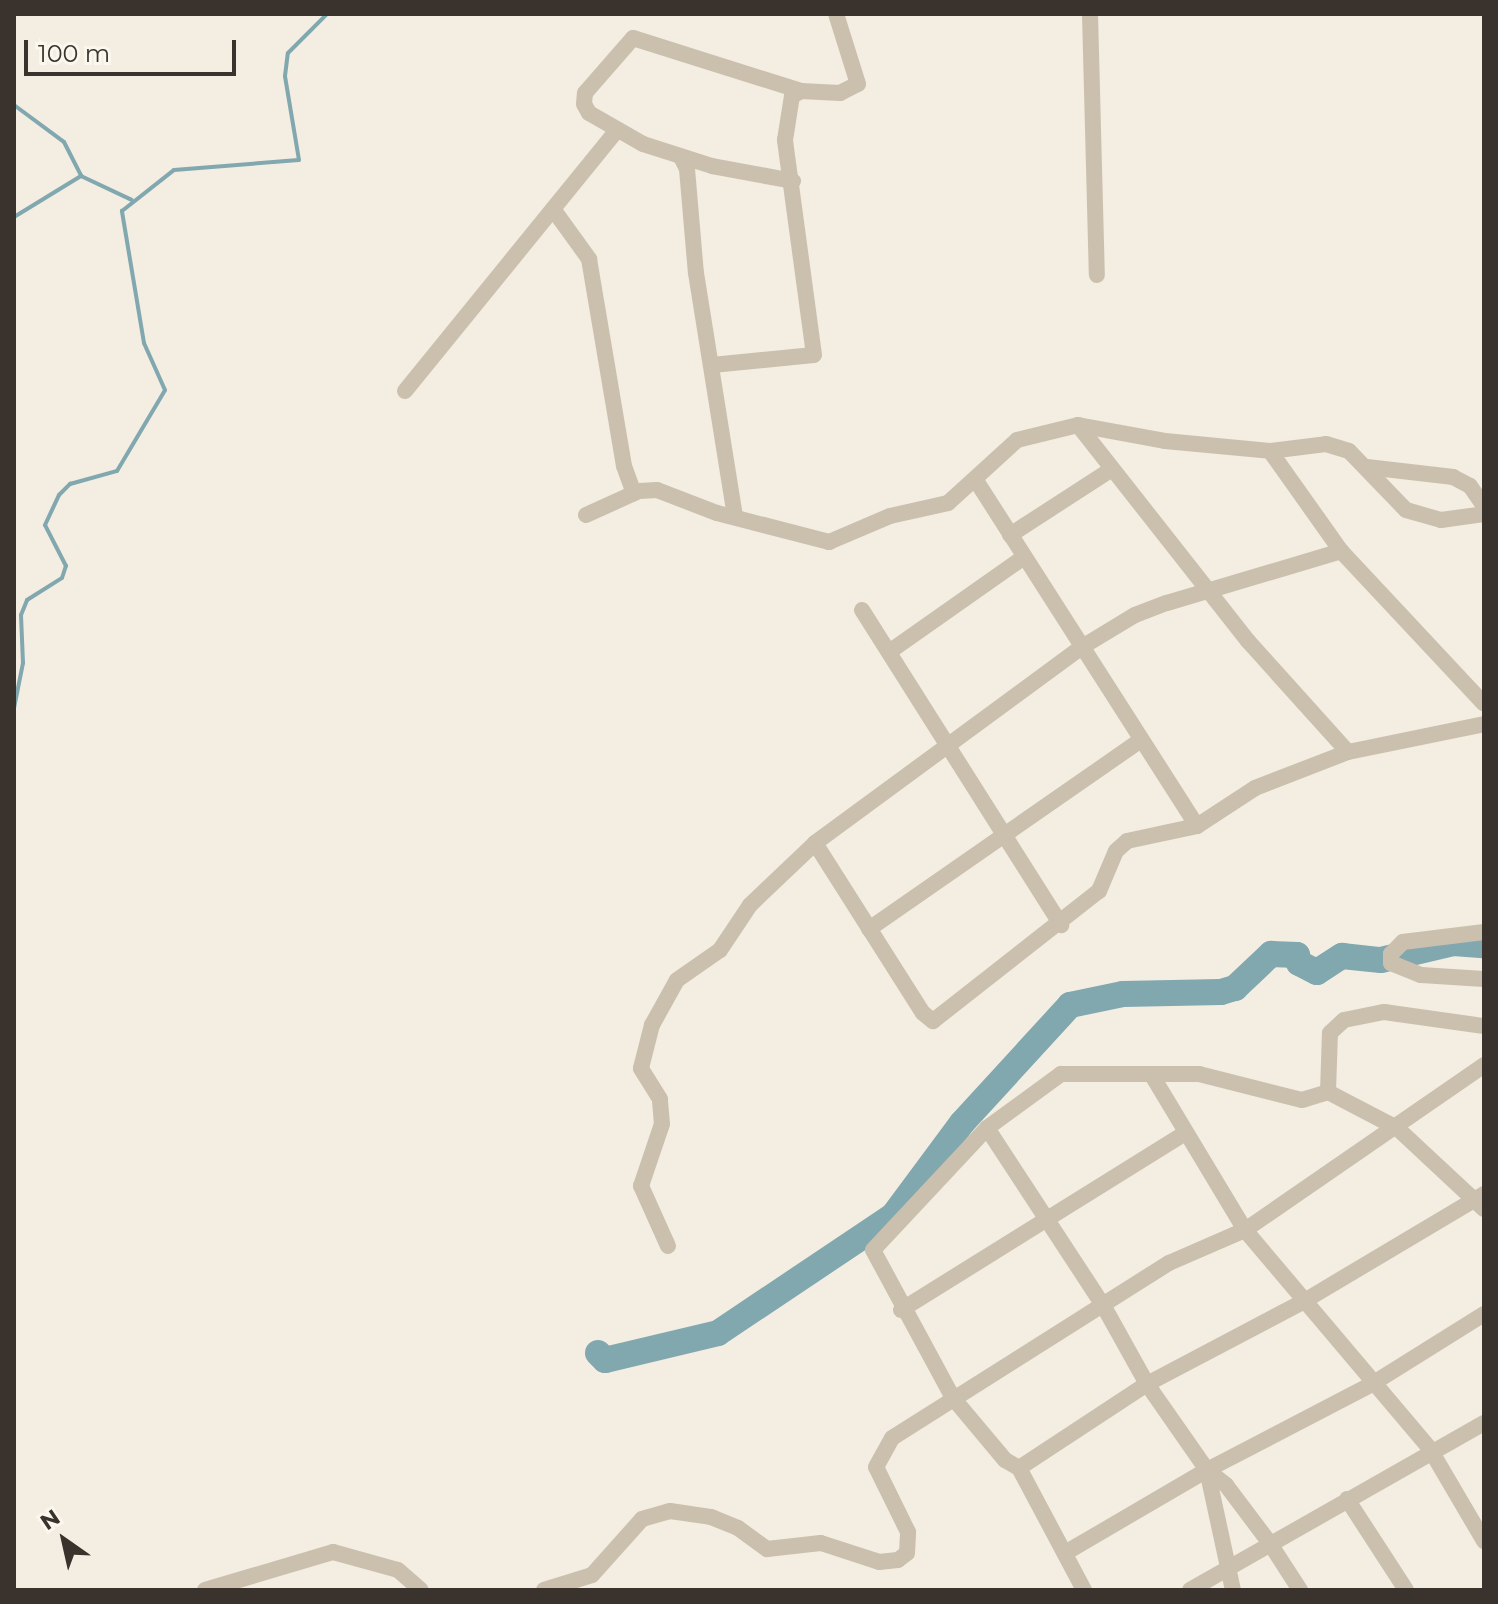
<!DOCTYPE html>
<style>
body{margin:0}
#map{position:relative;width:1498px;height:1604px;overflow:hidden;background:#f3ede2;font-family:Montserrat,sans-serif}
div>[style]{position:absolute}
.stream>*{height:4px;margin:-2px;padding:0 2px;transform-origin:2px;border-radius:2px;background:#81a7af}
.river>*{height:26px;margin:-13px;padding:0 13px;transform-origin:13px;border-radius:13px;background:#81a7af}
.minor>*{height:16px;margin:-8px;padding:0 8px;transform-origin:8px;border-radius:8px;background:#cbc0ad}
span{translate:-50% -50%;white-space:nowrap;text-align:center;line-height:1.15;-webkit-text-stroke:6px #faf7ee;paint-order:stroke}
.frame{position:absolute;inset:0;border:16px solid #3a322c;pointer-events:none}
.north{position:absolute;left:24px;top:1500px;width:80px;height:80px;-webkit-text-stroke:6px #faf7ee;paint-order:stroke;rotate:326deg;font-size:22px;font-weight:700;line-height:32px;text-align:center;color:#3a322c}
.north::after{content:'';display:block;margin:auto;width:28px;height:36px;background:#3a322c;clip-path:polygon(50% 0,100% 100%,50% 72%,0 100%)}
.scale{position:absolute;left:24px;top:40px;width:212px;height:36px;box-sizing:border-box;border:4px solid #3a322c;border-top:0;padding-left:10px;font-size:24px;line-height:28px;white-space:nowrap;color:#3a322c;-webkit-text-stroke:6px #faf7ee;paint-order:stroke}
</style>
<div id="map">
<div class="stream">
<div style="left:14px;top:105px;width:62px;rotate:36.5deg"></div>
<div style="left:64px;top:142px;width:38px;rotate:63deg"></div>
<div style="left:14px;top:217px;width:79px;rotate:-31.5deg"></div>
<div style="left:81px;top:176px;width:56px;rotate:25.2deg"></div>
<div style="left:14px;top:708px;width:46px;rotate:-78.7deg"></div>
<div style="left:23px;top:663px;width:48px;rotate:-92.4deg"></div>
<div style="left:21px;top:615px;width:16px;rotate:-68deg"></div>
<div style="left:27px;top:600px;width:41px;rotate:-32.2deg"></div>
<div style="left:62px;top:578px;width:13px;rotate:-72deg"></div>
<div style="left:66px;top:566px;width:46px;rotate:-117.1deg"></div>
<div style="left:45px;top:525px;width:33px;rotate:-65deg"></div>
<div style="left:59px;top:495px;width:16px;rotate:-45deg"></div>
<div style="left:70px;top:484px;width:49px;rotate:-15.5deg"></div>
<div style="left:117px;top:471px;width:94px;rotate:-59.3deg"></div>
<div style="left:165px;top:390px;width:51px;rotate:-114.1deg"></div>
<div style="left:144px;top:343px;width:134px;rotate:-99.5deg"></div>
<div style="left:122px;top:211px;width:66px;rotate:-38.3deg"></div>
<div style="left:174px;top:170px;width:125px;rotate:-4.6deg"></div>
<div style="left:299px;top:160px;width:85px;rotate:-99.5deg"></div>
<div style="left:285px;top:76px;width:23px;rotate:-83deg"></div>
<div style="left:288px;top:53px;width:55px;rotate:-45deg"></div>
</div>
<div class="river">
<div style="left:598px;top:1353px;width:10px;rotate:45deg"></div>
<div style="left:605px;top:1360px;width:116px;rotate:-13.4deg"></div>
<div style="left:718px;top:1333px;width:211px;rotate:-33.8deg"></div>
<div style="left:893px;top:1216px;width:116px;rotate:-53.4deg"></div>
<div style="left:962px;top:1123px;width:160px;rotate:-47.5deg"></div>
<div style="left:1070px;top:1005px;width:54px;rotate:-11.7deg"></div>
<div style="left:1123px;top:994px;width:98px;rotate:-1.2deg"></div>
<div style="left:1221px;top:992px;width:15px;rotate:-16deg"></div>
<div style="left:1235px;top:988px;width:50px;rotate:-43.4deg"></div>
<div style="left:1271px;top:954px;width:26px;rotate:2deg"></div>
<div style="left:1297px;top:955px;width:8px;rotate:76deg"></div>
<div style="left:1299px;top:963px;width:20px;rotate:27deg"></div>
<div style="left:1317px;top:972px;width:30px;rotate:-33deg"></div>
<div style="left:1342px;top:956px;width:39px;rotate:6deg"></div>
<div style="left:1381px;top:960px;width:74px;rotate:-13.3deg"></div>
<div style="left:1453px;top:943px;width:31px;rotate:4deg"></div>
</div>
<div class="minor">
<div style="left:1090px;top:14px;width:261px;rotate:88.5deg"></div>
<div style="left:681px;top:157px;width:13px;rotate:63deg"></div>
<div style="left:687px;top:169px;width:104px;rotate:85.1deg"></div>
<div style="left:696px;top:273px;width:246px;rotate:80.9deg"></div>
<div style="left:793px;top:181px;width:82px;rotate:-169.5deg"></div>
<div style="left:712px;top:166px;width:72px;rotate:-162.3deg"></div>
<div style="left:643px;top:144px;width:62px;rotate:-150.1deg"></div>
<div style="left:589px;top:113px;width:10px;rotate:-119deg"></div>
<div style="left:584px;top:104px;width:11px;rotate:-85deg"></div>
<div style="left:585px;top:93px;width:73px;rotate:-48.9deg"></div>
<div style="left:633px;top:38px;width:176px;rotate:17.5deg"></div>
<div style="left:553px;top:209px;width:62px;rotate:54.2deg"></div>
<div style="left:589px;top:259px;width:210px;rotate:80.4deg"></div>
<div style="left:624px;top:466px;width:29px;rotate:70deg"></div>
<div style="left:712px;top:365px;width:102px;rotate:-5.6deg"></div>
<div style="left:814px;top:355px;width:217px;rotate:-97.7deg"></div>
<div style="left:785px;top:140px;width:45px;rotate:-81deg"></div>
<div style="left:792px;top:96px;width:10px;rotate:-29deg"></div>
<div style="left:801px;top:91px;width:39px;rotate:3deg"></div>
<div style="left:840px;top:93px;width:20px;rotate:-27deg"></div>
<div style="left:858px;top:84px;width:73px;rotate:-107.4deg"></div>
<div style="left:405px;top:391px;width:335px;rotate:-50.9deg"></div>
<div style="left:1078px;top:425px;width:275px;rotate:51.8deg"></div>
<div style="left:1248px;top:641px;width:149px;rotate:48deg"></div>
<div style="left:1270px;top:451px;width:123px;rotate:54.6deg"></div>
<div style="left:1341px;top:551px;width:209px;rotate:46.9deg"></div>
<div style="left:1367px;top:467px;width:87px;rotate:6.6deg"></div>
<div style="left:1453px;top:477px;width:19px;rotate:28deg"></div>
<div style="left:1470px;top:486px;width:24px;rotate:55deg"></div>
<div style="left:977px;top:482px;width:408px;rotate:57.4deg"></div>
<div style="left:586px;top:515px;width:58px;rotate:-24.4deg"></div>
<div style="left:639px;top:491px;width:18px;rotate:-3deg"></div>
<div style="left:657px;top:490px;width:64px;rotate:21deg"></div>
<div style="left:717px;top:513px;width:116px;rotate:14.5deg"></div>
<div style="left:829px;top:542px;width:66px;rotate:-23.1deg"></div>
<div style="left:890px;top:516px;width:59px;rotate:-12.6deg"></div>
<div style="left:948px;top:503px;width:93px;rotate:-42.4deg"></div>
<div style="left:1017px;top:440px;width:63px;rotate:-13.8deg"></div>
<div style="left:1078px;top:425px;width:88px;rotate:10.4deg"></div>
<div style="left:1165px;top:441px;width:105px;rotate:5.4deg"></div>
<div style="left:1270px;top:451px;width:56px;rotate:-7.1deg"></div>
<div style="left:1326px;top:444px;width:24px;rotate:17deg"></div>
<div style="left:1349px;top:451px;width:82px;rotate:46deg"></div>
<div style="left:1406px;top:510px;width:36px;rotate:16deg"></div>
<div style="left:1441px;top:520px;width:43px;rotate:-7.9deg"></div>
<div style="left:1010px;top:535px;width:121px;rotate:-32.9deg"></div>
<div style="left:862px;top:610px;width:373px;rotate:57.7deg"></div>
<div style="left:889px;top:652px;width:165px;rotate:-35.1deg"></div>
<div style="left:815px;top:843px;width:201px;rotate:57.6deg"></div>
<div style="left:923px;top:1013px;width:13px;rotate:39deg"></div>
<div style="left:933px;top:1021px;width:211px;rotate:-38.1deg"></div>
<div style="left:1099px;top:891px;width:43px;rotate:-67deg"></div>
<div style="left:1116px;top:851px;width:15px;rotate:-42deg"></div>
<div style="left:1127px;top:841px;width:72px;rotate:-12.1deg"></div>
<div style="left:1197px;top:826px;width:69px;rotate:-33.2deg"></div>
<div style="left:1255px;top:788px;width:100px;rotate:-21.2deg"></div>
<div style="left:1348px;top:752px;width:139px;rotate:-11.6deg"></div>
<div style="left:869px;top:929px;width:330px;rotate:-34.8deg"></div>
<div style="left:1484px;top:932px;width:82px;rotate:173deg"></div>
<div style="left:1403px;top:942px;width:17px;rotate:135deg"></div>
<div style="left:1391px;top:954px;width:9px;rotate:90deg"></div>
<div style="left:1391px;top:963px;width:32px;rotate:22deg"></div>
<div style="left:1421px;top:975px;width:63px;rotate:3.6deg"></div>
<div style="left:1153px;top:1077px;width:179px;rotate:59deg"></div>
<div style="left:1245px;top:1230px;width:287px;rotate:49.8deg"></div>
<div style="left:1430px;top:1449px;width:107px;rotate:59.6deg"></div>
<div style="left:1328px;top:1092px;width:59px;rotate:-88.1deg"></div>
<div style="left:1330px;top:1033px;width:19px;rotate:-43deg"></div>
<div style="left:1344px;top:1020px;width:41px;rotate:-11.3deg"></div>
<div style="left:1384px;top:1012px;width:101px;rotate:8deg"></div>
<div style="left:1328px;top:1092px;width:78px;rotate:27.6deg"></div>
<div style="left:1397px;top:1128px;width:119px;rotate:43deg"></div>
<div style="left:987px;top:1128px;width:212px;rotate:56.8deg"></div>
<div style="left:1103px;top:1305px;width:90px;rotate:60.9deg"></div>
<div style="left:1147px;top:1384px;width:105px;rotate:55.1deg"></div>
<div style="left:1207px;top:1470px;width:24px;rotate:38deg"></div>
<div style="left:1226px;top:1485px;width:71px;rotate:53deg"></div>
<div style="left:1269px;top:1542px;width:57px;rotate:57.1deg"></div>
<div style="left:668px;top:1246px;width:66px;rotate:-114.2deg"></div>
<div style="left:641px;top:1186px;width:65px;rotate:-71.3deg"></div>
<div style="left:662px;top:1124px;width:25px;rotate:-95deg"></div>
<div style="left:660px;top:1099px;width:36px;rotate:-122deg"></div>
<div style="left:641px;top:1068px;width:44px;rotate:-75.7deg"></div>
<div style="left:652px;top:1025px;width:51px;rotate:-60.9deg"></div>
<div style="left:677px;top:980px;width:52px;rotate:-34.9deg"></div>
<div style="left:720px;top:950px;width:54px;rotate:-56.3deg"></div>
<div style="left:750px;top:905px;width:90px;rotate:-43.6deg"></div>
<div style="left:815px;top:843px;width:331px;rotate:-36.3deg"></div>
<div style="left:1082px;top:647px;width:62px;rotate:-31.1deg"></div>
<div style="left:1135px;top:615px;width:34px;rotate:-21deg"></div>
<div style="left:1167px;top:603px;width:182px;rotate:-16.6deg"></div>
<div style="left:901px;top:1310px;width:333px;rotate:-31.9deg"></div>
<div style="left:1019px;top:1468px;width:153px;rotate:-33.3deg"></div>
<div style="left:1147px;top:1384px;width:180px;rotate:-27.8deg"></div>
<div style="left:1306px;top:1300px;width:207px;rotate:-30.8deg"></div>
<div style="left:1207px;top:1470px;width:123px;rotate:77.8deg"></div>
<div style="left:1347px;top:1499px;width:108px;rotate:57deg"></div>
<div style="left:1065px;top:1553px;width:164px;rotate:-30.3deg"></div>
<div style="left:1207px;top:1470px;width:186px;rotate:-27.5deg"></div>
<div style="left:1372px;top:1384px;width:132px;rotate:-32deg"></div>
<div style="left:205px;top:1590px;width:134px;rotate:-16.5deg"></div>
<div style="left:333px;top:1552px;width:67px;rotate:15.5deg"></div>
<div style="left:398px;top:1570px;width:30px;rotate:41deg"></div>
<div style="left:544px;top:1590px;width:50px;rotate:-17.4deg"></div>
<div style="left:592px;top:1575px;width:75px;rotate:-48.2deg"></div>
<div style="left:642px;top:1519px;width:29px;rotate:-16deg"></div>
<div style="left:670px;top:1511px;width:41px;rotate:8.3deg"></div>
<div style="left:711px;top:1517px;width:29px;rotate:22deg"></div>
<div style="left:738px;top:1528px;width:36px;rotate:36deg"></div>
<div style="left:767px;top:1549px;width:54px;rotate:-6.3deg"></div>
<div style="left:821px;top:1543px;width:61px;rotate:18.1deg"></div>
<div style="left:879px;top:1562px;width:19px;rotate:-6deg"></div>
<div style="left:898px;top:1560px;width:11px;rotate:-38deg"></div>
<div style="left:907px;top:1553px;width:21px;rotate:-87deg"></div>
<div style="left:908px;top:1532px;width:72px;rotate:-116.2deg"></div>
<div style="left:876px;top:1467px;width:33px;rotate:-61deg"></div>
<div style="left:892px;top:1438px;width:328px;rotate:-32.3deg"></div>
<div style="left:1169px;top:1263px;width:83px;rotate:-23.5deg"></div>
<div style="left:1245px;top:1230px;width:290px;rotate:-34.6deg"></div>
<div style="left:1084px;top:1590px;width:138px;rotate:-118deg"></div>
<div style="left:1019px;top:1468px;width:16px;rotate:-150deg"></div>
<div style="left:1005px;top:1460px;width:81px;rotate:-130deg"></div>
<div style="left:953px;top:1398px;width:168px;rotate:-118.4deg"></div>
<div style="left:873px;top:1250px;width:167px;rotate:-46.9deg"></div>
<div style="left:987px;top:1128px;width:92px;rotate:-36.1deg"></div>
<div style="left:1061px;top:1074px;width:138px"></div>
<div style="left:1199px;top:1074px;width:106px;rotate:14.2deg"></div>
<div style="left:1302px;top:1100px;width:27px;rotate:-17deg"></div>
<div style="left:1190px;top:1590px;width:338px;rotate:-29.6deg"></div>
</div>
<div class="frame"></div>
<div class="north">N</div>
<div class="scale">100 m</div>
</div>
